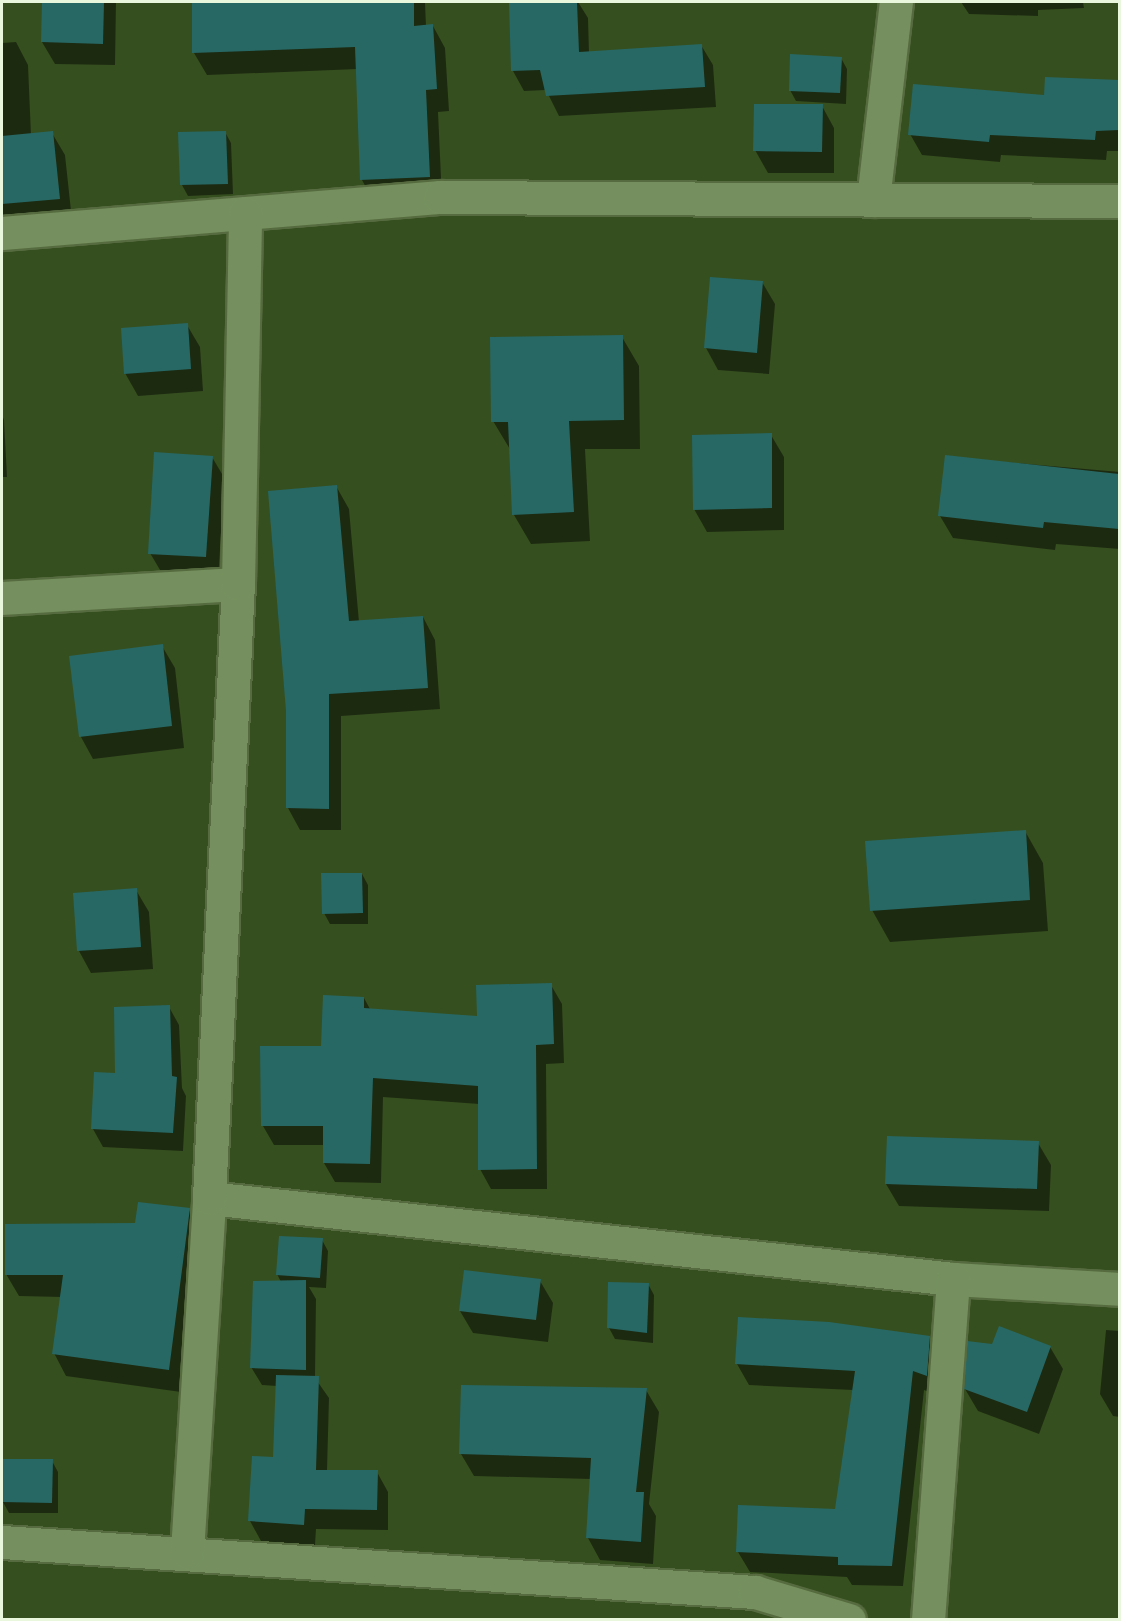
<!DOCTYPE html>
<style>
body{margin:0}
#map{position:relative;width:1121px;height:1621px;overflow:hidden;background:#364f1f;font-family:"Roboto Condensed",sans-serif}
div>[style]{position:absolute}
.shadow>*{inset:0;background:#0007}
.building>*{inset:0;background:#276865}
.roads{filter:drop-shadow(2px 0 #566b3f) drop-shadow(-2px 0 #566b3f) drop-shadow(0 2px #566b3f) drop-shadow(0 -2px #566b3f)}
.minor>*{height:33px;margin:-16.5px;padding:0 16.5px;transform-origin:16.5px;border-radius:16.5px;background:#75905e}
span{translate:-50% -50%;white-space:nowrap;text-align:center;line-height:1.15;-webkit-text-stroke:4.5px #2c4413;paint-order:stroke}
.frame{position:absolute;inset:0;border:3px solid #e9f8dd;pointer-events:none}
</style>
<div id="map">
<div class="shadow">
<div style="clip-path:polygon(43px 2px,116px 2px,115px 65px,55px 64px,42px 42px)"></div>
<div style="clip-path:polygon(194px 2px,425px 2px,426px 26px,433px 26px,445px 48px,449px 111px,438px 112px,442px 199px,374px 202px,362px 180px,358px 69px,207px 75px,194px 53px)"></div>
<div style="clip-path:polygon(510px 2px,578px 2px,588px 18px,589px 53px,701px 45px,713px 65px,716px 107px,559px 116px,546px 90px,524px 91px,513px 71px)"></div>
<div style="clip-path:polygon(961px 2px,1083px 2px,1084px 8px,1038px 10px,1038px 16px,969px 14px)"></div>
<div style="clip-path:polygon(16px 42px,28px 65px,31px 135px,52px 133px,65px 155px,72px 220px,2px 227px,2px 43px)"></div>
<div style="clip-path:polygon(841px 58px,847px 69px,846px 104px,796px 101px,790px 90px)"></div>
<div style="clip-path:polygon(1115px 81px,1120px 81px,1120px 151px,1107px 151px,1106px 160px,1001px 155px,1000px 162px,922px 155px,910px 134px)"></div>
<div style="clip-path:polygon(822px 106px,834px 128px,834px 173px,768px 173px,755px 150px)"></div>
<div style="clip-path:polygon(225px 132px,231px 143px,233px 194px,188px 196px,182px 185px,180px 134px)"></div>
<div style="clip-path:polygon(762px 282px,775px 304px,769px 374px,718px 370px,706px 348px)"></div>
<div style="clip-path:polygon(187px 325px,200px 347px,203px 391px,138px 396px,125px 373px)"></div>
<div style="clip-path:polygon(622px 337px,639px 366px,640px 449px,585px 449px,590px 541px,531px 544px,514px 515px,511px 451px,493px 421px)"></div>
<div style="clip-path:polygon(2px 415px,4px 420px,7px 477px,2px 477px)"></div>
<div style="clip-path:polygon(771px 435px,784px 457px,784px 530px,707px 532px,694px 509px)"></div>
<div style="clip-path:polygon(212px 457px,225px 479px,218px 579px,163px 575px,150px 553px)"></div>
<div style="clip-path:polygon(946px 457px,1120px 472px,1120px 549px,1056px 544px,1055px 550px,953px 538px,940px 516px)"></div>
<div style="clip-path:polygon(336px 486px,349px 509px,359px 622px,423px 617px,435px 640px,440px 709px,341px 716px,341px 830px,300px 830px,288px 808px)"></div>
<div style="clip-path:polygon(162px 646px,175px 668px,184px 748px,93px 759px,81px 737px,71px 657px)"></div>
<div style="clip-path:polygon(1025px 831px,1043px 863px,1048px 931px,890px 942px,872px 910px)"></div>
<div style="clip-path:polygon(362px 874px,368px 885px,368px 924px,330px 924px,324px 913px)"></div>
<div style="clip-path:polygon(136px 890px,149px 912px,153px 969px,91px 973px,79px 951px)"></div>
<div style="clip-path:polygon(551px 985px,562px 1004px,564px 1063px,546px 1064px,547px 1189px,491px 1189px,480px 1169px,479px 1104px,383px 1097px,381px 1183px,335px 1182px,324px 1163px,324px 1145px,274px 1145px,263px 1126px,364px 998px,370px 1009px,478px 1018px)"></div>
<div style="clip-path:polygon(169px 1007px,179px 1025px,182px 1088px,186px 1096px,183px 1151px,103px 1147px,93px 1129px,117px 1075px)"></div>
<div style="clip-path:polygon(1038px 1143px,1051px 1165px,1049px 1211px,899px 1206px,886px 1184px)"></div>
<div style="clip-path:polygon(189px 1210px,201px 1232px,181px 1392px,66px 1376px,54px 1353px,62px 1297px,19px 1296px,6px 1274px,137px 1224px)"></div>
<div style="clip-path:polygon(322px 1240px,328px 1251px,326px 1288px,309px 1287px,316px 1299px,315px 1378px,329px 1398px,327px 1471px,377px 1472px,388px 1492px,388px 1530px,316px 1529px,315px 1545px,261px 1541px,250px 1521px,275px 1459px,277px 1386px,262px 1385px,251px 1367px,281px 1282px,277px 1274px)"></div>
<div style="clip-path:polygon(540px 1281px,553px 1303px,548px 1342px,473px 1333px,460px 1311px)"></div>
<div style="clip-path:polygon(648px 1284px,654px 1295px,653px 1343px,615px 1339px,609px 1328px)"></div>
<div style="clip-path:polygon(1106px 1330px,1120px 1331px,1120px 1417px,1113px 1416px,1100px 1394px)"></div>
<div style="clip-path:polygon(929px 1337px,941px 1358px,938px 1395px,924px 1390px,903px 1586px,852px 1585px,847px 1577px,750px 1572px,738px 1552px,836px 1510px,853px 1390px,749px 1385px,737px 1364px)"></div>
<div style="clip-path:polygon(993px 1346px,1050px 1347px,1063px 1369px,1039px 1434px,978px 1411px,965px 1389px)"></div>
<div style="clip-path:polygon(646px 1390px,659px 1412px,649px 1504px,656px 1516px,653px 1564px,600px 1560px,588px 1538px,591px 1479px,474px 1476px,461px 1454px)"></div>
<div style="clip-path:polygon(52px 1461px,58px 1472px,58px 1513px,9px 1513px,3px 1502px)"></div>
</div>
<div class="building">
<div style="clip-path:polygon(42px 2px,104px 2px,103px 44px,41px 42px)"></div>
<div style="clip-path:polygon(192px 2px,414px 2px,414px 26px,433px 24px,437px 89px,426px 90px,430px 177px,360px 180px,355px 47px,192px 53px)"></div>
<div style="clip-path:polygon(509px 2px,577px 2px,579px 52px,702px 44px,705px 87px,546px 96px,540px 70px,511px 71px)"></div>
<div style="clip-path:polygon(790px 54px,842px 57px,840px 93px,789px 91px)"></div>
<div style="clip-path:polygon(1045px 77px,1119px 80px,1119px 130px,1096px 131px,1095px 140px,990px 135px,989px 142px,908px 135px,913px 84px,1044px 95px)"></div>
<div style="clip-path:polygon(754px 104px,823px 104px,822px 152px,753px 151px)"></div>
<div style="clip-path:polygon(53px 131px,60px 199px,2px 204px,2px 136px)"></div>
<div style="clip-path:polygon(226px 131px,228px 184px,180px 185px,178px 132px)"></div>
<div style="clip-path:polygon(710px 277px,763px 281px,757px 353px,704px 348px)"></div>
<div style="clip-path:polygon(188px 323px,191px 369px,124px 374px,121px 328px)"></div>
<div style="clip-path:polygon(623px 335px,624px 420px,569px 421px,574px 512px,512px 515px,508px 422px,491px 422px,490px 337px)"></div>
<div style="clip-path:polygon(772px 433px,772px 508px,693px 510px,692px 435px)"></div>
<div style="clip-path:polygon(154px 452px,213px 456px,206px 557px,148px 554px)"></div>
<div style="clip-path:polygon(945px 455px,1119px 474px,1119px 529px,1044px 522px,1043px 528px,938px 516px)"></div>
<div style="clip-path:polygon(337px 485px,349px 621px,423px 616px,428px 688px,329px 694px,329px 809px,286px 808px,286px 711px,268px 491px)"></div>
<div style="clip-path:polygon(163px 644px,172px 726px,79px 737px,69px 656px)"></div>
<div style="clip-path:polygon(1026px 830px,1030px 900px,870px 911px,865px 841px)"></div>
<div style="clip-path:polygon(321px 873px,362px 873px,363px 913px,322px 914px)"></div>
<div style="clip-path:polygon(137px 888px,141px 947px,77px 951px,73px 893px)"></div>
<div style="clip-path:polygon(552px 983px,554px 1044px,536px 1045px,537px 1169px,478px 1170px,478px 1086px,373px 1078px,370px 1164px,323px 1163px,323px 1126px,261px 1126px,260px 1046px,321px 1046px,323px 995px,364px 997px,364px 1008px,477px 1016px,476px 985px)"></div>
<div style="clip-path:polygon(170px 1005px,172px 1076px,177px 1077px,173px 1133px,91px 1129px,94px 1072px,115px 1073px,114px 1007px)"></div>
<div style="clip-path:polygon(887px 1136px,1039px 1141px,1037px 1189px,885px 1184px)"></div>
<div style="clip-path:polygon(138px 1202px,190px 1208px,169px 1370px,52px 1354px,63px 1275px,5px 1275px,5px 1224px,135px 1223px)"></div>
<div style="clip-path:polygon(279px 1236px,323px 1238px,320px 1278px,276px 1275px)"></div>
<div style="clip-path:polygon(464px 1270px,541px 1279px,536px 1320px,459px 1311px)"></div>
<div style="clip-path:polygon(306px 1280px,306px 1370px,250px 1368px,253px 1281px)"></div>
<div style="clip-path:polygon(608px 1282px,649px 1283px,647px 1333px,607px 1328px)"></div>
<div style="clip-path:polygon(738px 1317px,829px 1322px,930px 1336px,927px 1376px,913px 1371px,892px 1566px,838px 1565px,838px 1557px,736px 1552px,738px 1505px,835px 1509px,855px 1371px,735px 1364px)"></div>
<div style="clip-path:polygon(999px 1326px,1051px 1346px,1027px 1412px,964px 1389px,967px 1341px,992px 1344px)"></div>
<div style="clip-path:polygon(276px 1375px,319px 1376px,316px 1470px,378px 1470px,377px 1510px,305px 1509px,304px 1525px,248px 1521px,252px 1456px,273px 1457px)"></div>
<div style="clip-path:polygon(461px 1385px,647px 1388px,636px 1492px,644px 1492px,641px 1542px,586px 1538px,591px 1458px,459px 1454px)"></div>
<div style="clip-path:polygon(2px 1459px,53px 1459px,52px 1503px,2px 1502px)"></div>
</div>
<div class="roads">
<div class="minor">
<div style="left:873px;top:200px;width:199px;rotate:-83.4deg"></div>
<div style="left:2px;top:233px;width:439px;rotate:-4.7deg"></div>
<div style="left:440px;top:197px;width:680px;rotate:0.34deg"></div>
<div style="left:2px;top:598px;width:236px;rotate:-3.4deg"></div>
<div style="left:209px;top:1198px;width:748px;rotate:6.21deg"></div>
<div style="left:953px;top:1279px;width:167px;rotate:3.4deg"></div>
<div style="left:2px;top:1542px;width:755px;rotate:3.8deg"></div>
<div style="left:755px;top:1592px;width:98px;rotate:16.6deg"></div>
<div style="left:187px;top:1552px;width:355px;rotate:-86.4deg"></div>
<div style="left:209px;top:1198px;width:615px;rotate:-87.3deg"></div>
<div style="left:238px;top:584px;width:371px;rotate:-88.9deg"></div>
<div style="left:928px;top:1620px;width:342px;rotate:-85.8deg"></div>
</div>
</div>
<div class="frame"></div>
</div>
